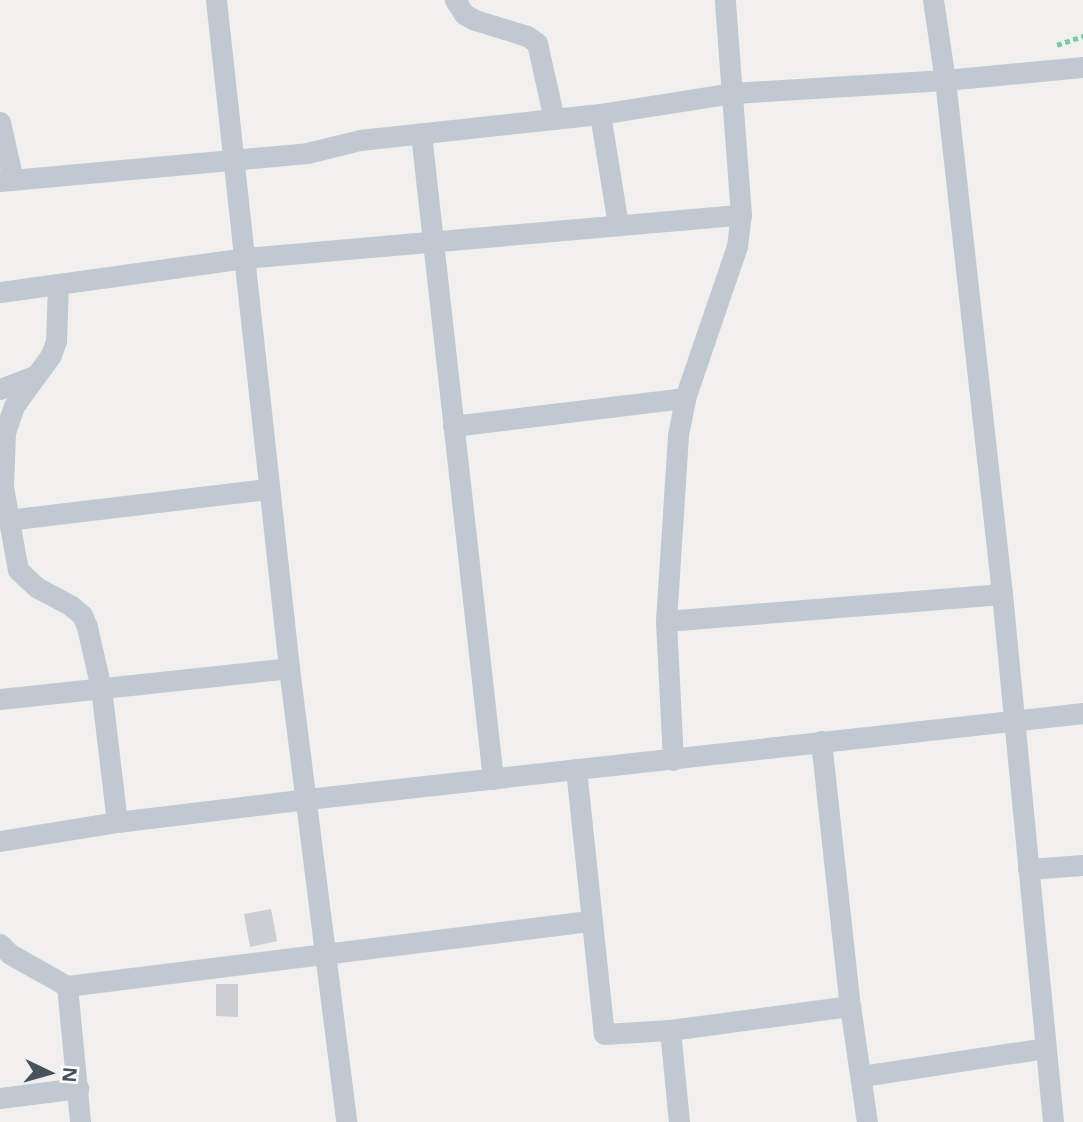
<!DOCTYPE html>
<style>
body{margin:0}
#map{position:relative;width:1083px;height:1122px;overflow:hidden;background:#f2f0ef;font-family:"Open Sans",sans-serif}
div>[style]{position:absolute}
.building>*{inset:0;background:#ccced4}
.path>*{height:4.5px;margin-top:-2.25px;transform-origin:0;background:repeating-linear-gradient(90deg,#78cba6 0 5px,transparent 0 8.5px)}
.street>*{height:21px;margin:-10.5px;padding:0 10.5px;transform-origin:10.5px;border-radius:10.5px;background:#c0c9d1}
span{translate:-50% -50%;white-space:nowrap;text-align:center;line-height:1.15;-webkit-text-stroke:6px #fff;paint-order:stroke}
.north{position:absolute;left:14px;top:1038px;width:70px;height:70px;-webkit-text-stroke:5px #fff;paint-order:stroke;rotate:95deg;font-size:19px;font-weight:700;line-height:28px;text-align:center;color:#48525d}
.north::after{content:'';display:block;margin:auto;width:24px;height:32px;background:#48525d;clip-path:polygon(50% 0,100% 100%,50% 72%,0 100%)}
</style>
<div id="map">
<div class="building">
<div style="clip-path:polygon(271px 909px,277px 941px,250px 947px,244px 914px)"></div>
<div style="clip-path:polygon(216px 984px,238px 984px,238px 1017px,216px 1016px)"></div>
</div>
<div class="path">
<div style="left:1057px;top:45px;width:28px;rotate:-19deg"></div>
</div>
<div class="street">
<div style="left:216px;top:0;width:672px;rotate:83.76deg"></div>
<div style="left:289px;top:668px;width:458px;rotate:82.8deg"></div>
<div style="left:455px;top:0;width:17px;rotate:57deg"></div>
<div style="left:464px;top:14px;width:13px;rotate:29deg"></div>
<div style="left:475px;top:20px;width:54px;rotate:17.1deg"></div>
<div style="left:527px;top:36px;width:12px;rotate:35deg"></div>
<div style="left:537px;top:43px;width:78px;rotate:77.4deg"></div>
<div style="left:933px;top:0;width:81px;rotate:81.5deg"></div>
<div style="left:945px;top:80px;width:517px;rotate:83.67deg"></div>
<div style="left:1002px;top:594px;width:530px;rotate:84.48deg"></div>
<div style="left:600px;top:114px;width:112px;rotate:80.8deg"></div>
<div style="left:0;top:122px;width:59px;rotate:77.4deg"></div>
<div style="left:421px;top:134px;width:649px;rotate:83.63deg"></div>
<div style="left:0;top:181px;width:308px;rotate:-5.2deg"></div>
<div style="left:307px;top:153px;width:55px;rotate:-13.8deg"></div>
<div style="left:360px;top:140px;width:241px;rotate:-6.2deg"></div>
<div style="left:600px;top:114px;width:135px;rotate:-9deg"></div>
<div style="left:733px;top:93px;width:212px;rotate:-3.5deg"></div>
<div style="left:945px;top:80px;width:139px;rotate:-5.4deg"></div>
<div style="left:58px;top:284px;width:57px;rotate:92deg"></div>
<div style="left:56px;top:341px;width:15px;rotate:110deg"></div>
<div style="left:51px;top:355px;width:63px;rotate:126deg"></div>
<div style="left:14px;top:406px;width:28px;rotate:109deg"></div>
<div style="left:5px;top:432px;width:55px;rotate:92.1deg"></div>
<div style="left:3px;top:487px;width:84px;rotate:79.8deg"></div>
<div style="left:18px;top:570px;width:25px;rotate:43deg"></div>
<div style="left:36px;top:587px;width:40px;rotate:28deg"></div>
<div style="left:71px;top:606px;width:14px;rotate:39deg"></div>
<div style="left:82px;top:615px;width:13px;rotate:67deg"></div>
<div style="left:87px;top:627px;width:63px;rotate:77.1deg"></div>
<div style="left:101px;top:688px;width:135px;rotate:83.2deg"></div>
<div style="left:0;top:292px;width:247px;rotate:-7.9deg"></div>
<div style="left:245px;top:258px;width:498px;rotate:-5deg"></div>
<div style="left:0;top:389px;width:34px;rotate:-21deg"></div>
<div style="left:453px;top:426px;width:234px;rotate:-6.9deg"></div>
<div style="left:7px;top:520px;width:263px;rotate:-6.8deg"></div>
<div style="left:666px;top:621px;width:337px;rotate:-4.6deg"></div>
<div style="left:0;top:699px;width:291px;rotate:-6.1deg"></div>
<div style="left:821px;top:741px;width:267px;rotate:83.8deg"></div>
<div style="left:850px;top:1006px;width:117px;rotate:81.7deg"></div>
<div style="left:673px;top:760px;width:139px;rotate:-92.9deg"></div>
<div style="left:666px;top:621px;width:186px;rotate:-86.3deg"></div>
<div style="left:678px;top:435px;width:38px;rotate:-79deg"></div>
<div style="left:685px;top:398px;width:161px;rotate:-71.1deg"></div>
<div style="left:737px;top:246px;width:31px;rotate:-83deg"></div>
<div style="left:741px;top:215px;width:216px;rotate:-94.3deg"></div>
<div style="left:576px;top:769px;width:266px;rotate:84deg"></div>
<div style="left:604px;top:1034px;width:66px;rotate:-3.5deg"></div>
<div style="left:670px;top:1030px;width:182px;rotate:-7.6deg"></div>
<div style="left:0;top:841px;width:119px;rotate:-9.2deg"></div>
<div style="left:117px;top:822px;width:191px;rotate:-6.9deg"></div>
<div style="left:307px;top:799px;width:781px;rotate:-6.32deg"></div>
<div style="left:1028px;top:869px;width:55px;rotate:-4.2deg"></div>
<div style="left:0;top:944px;width:14px;rotate:45deg"></div>
<div style="left:10px;top:954px;width:65px;rotate:29.3deg"></div>
<div style="left:67px;top:986px;width:137px;rotate:84.5deg"></div>
<div style="left:67px;top:986px;width:526px;rotate:-7.1deg"></div>
<div style="left:670px;top:1030px;width:92px;rotate:84.4deg"></div>
<div style="left:862px;top:1076px;width:185px;rotate:-8.7deg"></div>
<div style="left:0;top:1098px;width:79px;rotate:-7.3deg"></div>
</div>
<div class="north">N</div>
</div>
